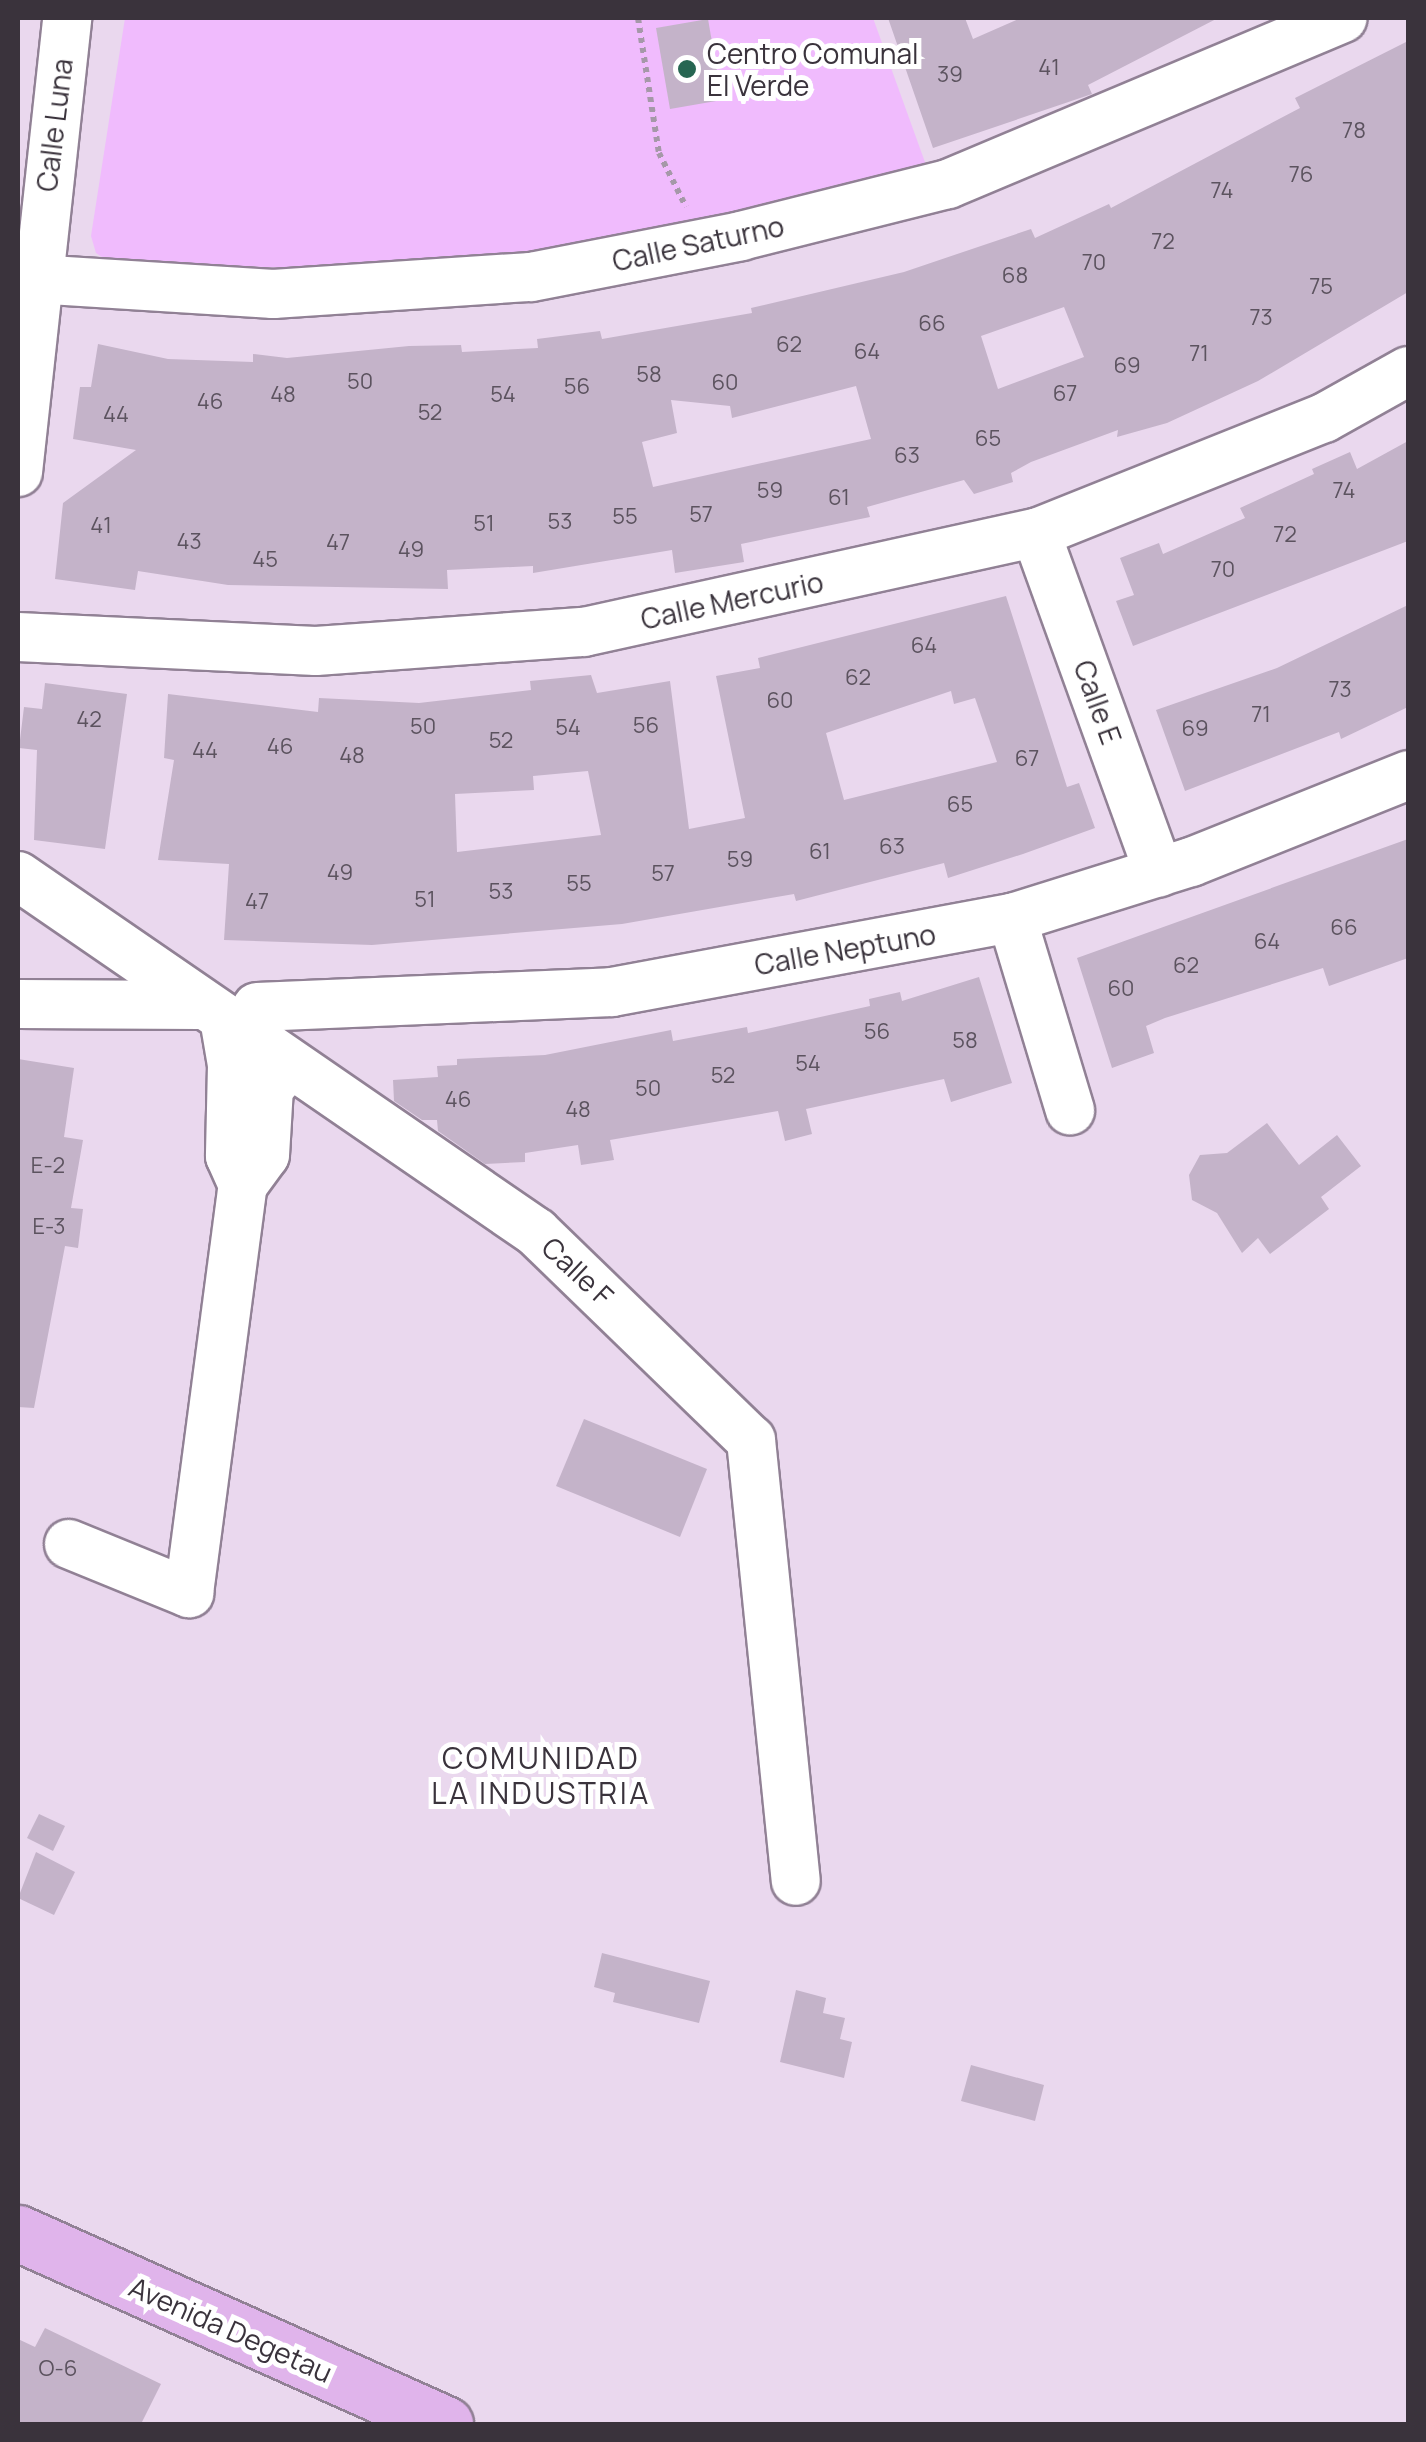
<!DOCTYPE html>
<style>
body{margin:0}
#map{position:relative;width:1426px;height:2442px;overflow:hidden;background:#ead8ee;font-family:Manrope,sans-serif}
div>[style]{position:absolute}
.green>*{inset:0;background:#f0bbfd}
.building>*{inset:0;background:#c4b3c9}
.path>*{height:6px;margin-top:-3px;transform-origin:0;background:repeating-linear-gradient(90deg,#a598a8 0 5px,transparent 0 10px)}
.roads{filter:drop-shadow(2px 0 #918195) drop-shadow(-2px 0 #918195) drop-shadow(0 2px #918195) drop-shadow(0 -2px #918195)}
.minor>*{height:48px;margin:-24px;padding:0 24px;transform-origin:24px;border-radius:24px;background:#fff}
.major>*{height:55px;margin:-27.5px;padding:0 27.5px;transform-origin:27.5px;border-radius:27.5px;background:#e0b4eb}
.dots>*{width:28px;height:28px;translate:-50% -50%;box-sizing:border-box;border:5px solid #fff;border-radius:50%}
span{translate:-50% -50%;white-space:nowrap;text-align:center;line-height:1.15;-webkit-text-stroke:10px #fff;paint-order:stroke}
.number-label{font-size:22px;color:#5c535f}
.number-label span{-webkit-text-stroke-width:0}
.poi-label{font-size:28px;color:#3a333c}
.left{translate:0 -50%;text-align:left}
.street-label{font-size:28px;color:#3a333c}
.neighbourhood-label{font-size:30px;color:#3a333c;letter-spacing:2.5px}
.frame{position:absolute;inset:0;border:20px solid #3a333c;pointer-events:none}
</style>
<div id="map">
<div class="green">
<div style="clip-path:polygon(125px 18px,873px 18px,926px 165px,788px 208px,504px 256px,286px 268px,106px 260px,96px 253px,91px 236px)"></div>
</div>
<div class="building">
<div style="clip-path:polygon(888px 18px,965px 18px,973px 39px,1021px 18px,1218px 18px,1088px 85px,1092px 94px,933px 148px)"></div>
<div style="clip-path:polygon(708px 19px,722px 100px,670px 109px,656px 28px)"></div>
<div style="clip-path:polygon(evenodd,1408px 41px,1408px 292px,1258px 381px,1167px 423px,1117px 437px,1118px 430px,1031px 462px,1011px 473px,1013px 482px,974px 494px,964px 480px,867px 507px,870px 517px,741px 544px,744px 562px,675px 573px,672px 550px,533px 573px,533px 566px,447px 570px,448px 589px,228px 585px,138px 571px,135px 590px,55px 579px,63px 503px,136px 450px,73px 439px,80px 387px,91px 387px,98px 344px,168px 359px,253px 362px,253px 354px,287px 358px,409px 346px,461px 345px,462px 352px,538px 348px,537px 339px,600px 331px,602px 339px,752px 313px,751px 308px,904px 272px,1031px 229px,1035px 238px,1109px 204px,1111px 208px,1300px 108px,1295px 98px,1408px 41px,1064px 307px,1084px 357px,998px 389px,981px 336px,1064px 307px,1408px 41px,856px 386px,871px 439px,653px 487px,642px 442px,677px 433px,671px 400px,730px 406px,732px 418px,856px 386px)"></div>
<div style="clip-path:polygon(1408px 441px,1408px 541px,1133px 646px,1116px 601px,1134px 595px,1120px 558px,1159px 543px,1163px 554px,1245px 518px,1240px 508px,1314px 474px,1312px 469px,1350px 452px,1357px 469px)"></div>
<div style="clip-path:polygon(evenodd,1006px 596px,1067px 787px,1079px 783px,1095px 828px,1023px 854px,948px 878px,944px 863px,796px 901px,794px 894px,622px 924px,372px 945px,224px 940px,229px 864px,158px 860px,174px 760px,164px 758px,168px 694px,318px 712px,319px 698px,419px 703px,531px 690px,530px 681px,591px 675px,597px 693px,670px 681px,689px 829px,745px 818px,716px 676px,760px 668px,758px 658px,1006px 596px,951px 691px,954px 704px,975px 698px,997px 762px,844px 800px,826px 733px,951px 691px,1006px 596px,588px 771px,601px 835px,457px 852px,455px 794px,534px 790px,533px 776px,588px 771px)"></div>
<div style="clip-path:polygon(1408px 605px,1408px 707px,1341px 739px,1339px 732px,1185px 791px,1156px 710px,1277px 668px)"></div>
<div style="clip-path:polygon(45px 683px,127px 694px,105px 849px,34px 840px,37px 750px,19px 748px,24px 707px,42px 709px)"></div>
<div style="clip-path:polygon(1408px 839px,1408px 958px,1329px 986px,1323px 968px,1165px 1018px,1146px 1026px,1154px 1053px,1112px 1068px,1077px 958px)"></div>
<div style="clip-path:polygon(979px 977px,1012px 1083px,951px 1102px,944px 1079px,806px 1109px,812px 1134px,785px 1141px,778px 1111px,610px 1140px,614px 1160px,581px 1165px,578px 1145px,525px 1153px,525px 1162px,485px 1164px,438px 1131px,437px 1120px,422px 1120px,394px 1101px,393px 1080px,438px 1077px,437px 1066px,457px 1065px,457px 1059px,545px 1055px,671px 1030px,673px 1041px,747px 1027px,748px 1033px,870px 1006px,869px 999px,900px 992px,902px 1001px)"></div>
<div style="clip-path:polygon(18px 1059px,74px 1068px,64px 1137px,83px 1140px,71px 1208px,83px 1209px,78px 1248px,65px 1246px,34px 1408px,18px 1407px)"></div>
<div style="clip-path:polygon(1267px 1123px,1299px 1165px,1337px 1135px,1361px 1166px,1321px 1197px,1329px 1209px,1270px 1254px,1258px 1238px,1242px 1253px,1217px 1213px,1192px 1200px,1189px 1175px,1200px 1155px,1227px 1153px)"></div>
<div style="clip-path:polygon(584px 1419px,707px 1469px,680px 1537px,556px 1486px)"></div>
<div style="clip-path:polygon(39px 1814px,65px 1826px,53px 1851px,27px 1838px)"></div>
<div style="clip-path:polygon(36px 1852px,75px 1872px,54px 1915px,18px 1898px)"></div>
<div style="clip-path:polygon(602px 1953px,710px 1981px,699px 2023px,613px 2002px,615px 1993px,594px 1987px)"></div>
<div style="clip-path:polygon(796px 1990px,826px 1998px,823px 2013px,845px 2018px,840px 2039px,852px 2042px,844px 2078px,780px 2062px)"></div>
<div style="clip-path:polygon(971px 2065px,1044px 2085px,1035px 2121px,961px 2101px)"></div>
<div style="clip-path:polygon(45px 2328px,161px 2384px,141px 2424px,18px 2424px,18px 2339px,35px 2347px)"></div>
</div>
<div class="path">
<div style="left:638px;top:18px;width:137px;rotate:81.2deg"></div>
<div style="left:659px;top:153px;width:60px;rotate:63.4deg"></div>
</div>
<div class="roads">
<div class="minor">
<div style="left:18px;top:278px;width:256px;rotate:3.6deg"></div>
<div style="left:273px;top:294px;width:259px;rotate:-3.8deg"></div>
<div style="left:531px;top:277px;width:214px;rotate:-11deg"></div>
<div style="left:741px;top:236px;width:213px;rotate:-14.1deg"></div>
<div style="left:948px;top:184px;width:428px;rotate:-22.8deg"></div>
<div style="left:18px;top:472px;width:457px;rotate:-83.8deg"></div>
<div style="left:1036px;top:533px;width:361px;rotate:70.1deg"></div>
<div style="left:18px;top:637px;width:298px;rotate:2.7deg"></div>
<div style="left:316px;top:651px;width:269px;rotate:-4.1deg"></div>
<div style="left:584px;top:632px;width:463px;rotate:-12.4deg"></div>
<div style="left:1036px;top:533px;width:310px;rotate:-21.8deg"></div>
<div style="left:1324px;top:418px;width:96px;rotate:-29.2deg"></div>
<div style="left:18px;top:876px;width:629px;rotate:34.5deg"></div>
<div style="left:536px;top:1232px;width:299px;rotate:44.1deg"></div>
<div style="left:751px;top:1440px;width:443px;rotate:84.2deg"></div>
<div style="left:1012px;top:918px;width:201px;rotate:73.2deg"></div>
<div style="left:18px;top:1004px;width:182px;rotate:0.3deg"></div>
<div style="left:257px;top:1007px;width:355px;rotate:-2.4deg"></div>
<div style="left:612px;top:992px;width:407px;rotate:-10.5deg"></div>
<div style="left:1012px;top:918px;width:188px;rotate:-17.4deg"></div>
<div style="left:1191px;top:862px;width:234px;rotate:-21.8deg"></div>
<div style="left:225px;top:1024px;width:42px;rotate:80.3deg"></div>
<div style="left:232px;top:1065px;width:91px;rotate:91.3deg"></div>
<div style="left:230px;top:1156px;width:32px;rotate:66deg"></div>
<div style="left:243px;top:1185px;width:37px;rotate:-54deg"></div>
<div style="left:265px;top:1155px;width:67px;rotate:-86.6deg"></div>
<div style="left:269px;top:1088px;width:30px;rotate:-48deg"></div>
<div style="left:69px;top:1544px;width:130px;rotate:22.2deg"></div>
<div style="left:189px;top:1593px;width:412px;rotate:-82.5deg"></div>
</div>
<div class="major">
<div style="left:18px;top:2233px;width:468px;rotate:24.1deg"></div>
</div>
</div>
<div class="dots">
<div style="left:687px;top:69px;background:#276652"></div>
</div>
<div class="number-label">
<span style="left:1049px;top:68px">41</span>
<span style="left:950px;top:75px">39</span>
<span style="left:1354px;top:131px">78</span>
<span style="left:1301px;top:175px">76</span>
<span style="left:1222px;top:191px">74</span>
<span style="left:1163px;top:242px">72</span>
<span style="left:1094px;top:263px">70</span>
<span style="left:1015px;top:276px">68</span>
<span style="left:1321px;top:287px">75</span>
<span style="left:1261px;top:318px">73</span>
<span style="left:932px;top:324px">66</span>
<span style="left:789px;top:345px">62</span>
<span style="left:867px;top:352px">64</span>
<span style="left:1199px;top:354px">71</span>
<span style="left:1127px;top:366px">69</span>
<span style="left:649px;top:375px">58</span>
<span style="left:360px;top:382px">50</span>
<span style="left:725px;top:383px">60</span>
<span style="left:577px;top:387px">56</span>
<span style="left:1065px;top:394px">67</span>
<span style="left:283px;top:395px">48</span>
<span style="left:503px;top:395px">54</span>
<span style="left:210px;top:402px">46</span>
<span style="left:430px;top:413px">52</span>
<span style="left:116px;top:415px">44</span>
<span style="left:988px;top:439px">65</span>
<span style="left:907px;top:456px">63</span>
<span style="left:770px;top:491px">59</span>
<span style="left:1344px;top:491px">74</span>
<span style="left:839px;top:498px">61</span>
<span style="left:701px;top:515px">57</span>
<span style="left:625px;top:517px">55</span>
<span style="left:560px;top:522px">53</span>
<span style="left:484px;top:524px">51</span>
<span style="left:101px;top:526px">41</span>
<span style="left:1285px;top:535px">72</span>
<span style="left:189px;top:542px">43</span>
<span style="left:338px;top:543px">47</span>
<span style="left:411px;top:550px">49</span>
<span style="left:265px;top:560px">45</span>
<span style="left:1223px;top:570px">70</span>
<span style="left:924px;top:646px">64</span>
<span style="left:858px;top:678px">62</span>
<span style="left:1340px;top:690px">73</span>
<span style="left:780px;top:701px">60</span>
<span style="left:1261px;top:715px">71</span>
<span style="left:89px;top:720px">42</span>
<span style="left:646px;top:726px">56</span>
<span style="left:423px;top:727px">50</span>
<span style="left:568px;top:728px">54</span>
<span style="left:1195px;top:729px">69</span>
<span style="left:501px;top:741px">52</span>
<span style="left:280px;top:747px">46</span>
<span style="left:205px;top:751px">44</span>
<span style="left:352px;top:756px">48</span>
<span style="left:1027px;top:759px">67</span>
<span style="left:960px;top:805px">65</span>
<span style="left:892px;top:847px">63</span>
<span style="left:820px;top:852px">61</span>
<span style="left:740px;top:860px">59</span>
<span style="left:340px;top:873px">49</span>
<span style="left:663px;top:874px">57</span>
<span style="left:579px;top:884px">55</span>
<span style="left:501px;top:892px">53</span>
<span style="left:425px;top:900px">51</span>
<span style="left:257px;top:902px">47</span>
<span style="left:1344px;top:928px">66</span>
<span style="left:1267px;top:942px">64</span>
<span style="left:1186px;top:966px">62</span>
<span style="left:1121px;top:989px">60</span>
<span style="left:877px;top:1032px">56</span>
<span style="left:965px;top:1041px">58</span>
<span style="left:808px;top:1064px">54</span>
<span style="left:723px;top:1076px">52</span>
<span style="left:648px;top:1089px">50</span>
<span style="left:458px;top:1100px">46</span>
<span style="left:578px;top:1110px">48</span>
<span style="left:48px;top:1166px">E-2</span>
<span style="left:49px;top:1227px">E-3</span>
<span style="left:58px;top:2369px">O-6</span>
</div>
<div class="poi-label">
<span class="left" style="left:707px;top:69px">Centro Comunal<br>El Verde</span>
</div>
<div class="street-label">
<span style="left:54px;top:125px;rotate:-83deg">Calle Luna</span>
<span style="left:698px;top:243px;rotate:-12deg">Calle Saturno</span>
<span style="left:732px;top:600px;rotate:-12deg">Calle Mercurio</span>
<span style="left:1098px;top:702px;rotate:70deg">Calle E</span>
<span style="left:845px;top:949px;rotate:-10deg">Calle Neptuno</span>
<span style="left:578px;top:1271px;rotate:43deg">Calle F</span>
<span style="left:231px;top:2329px;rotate:24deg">Avenida Degetau</span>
</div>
<div class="neighbourhood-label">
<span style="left:541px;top:1775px">COMUNIDAD<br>LA INDUSTRIA</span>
</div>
<div class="frame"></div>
</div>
